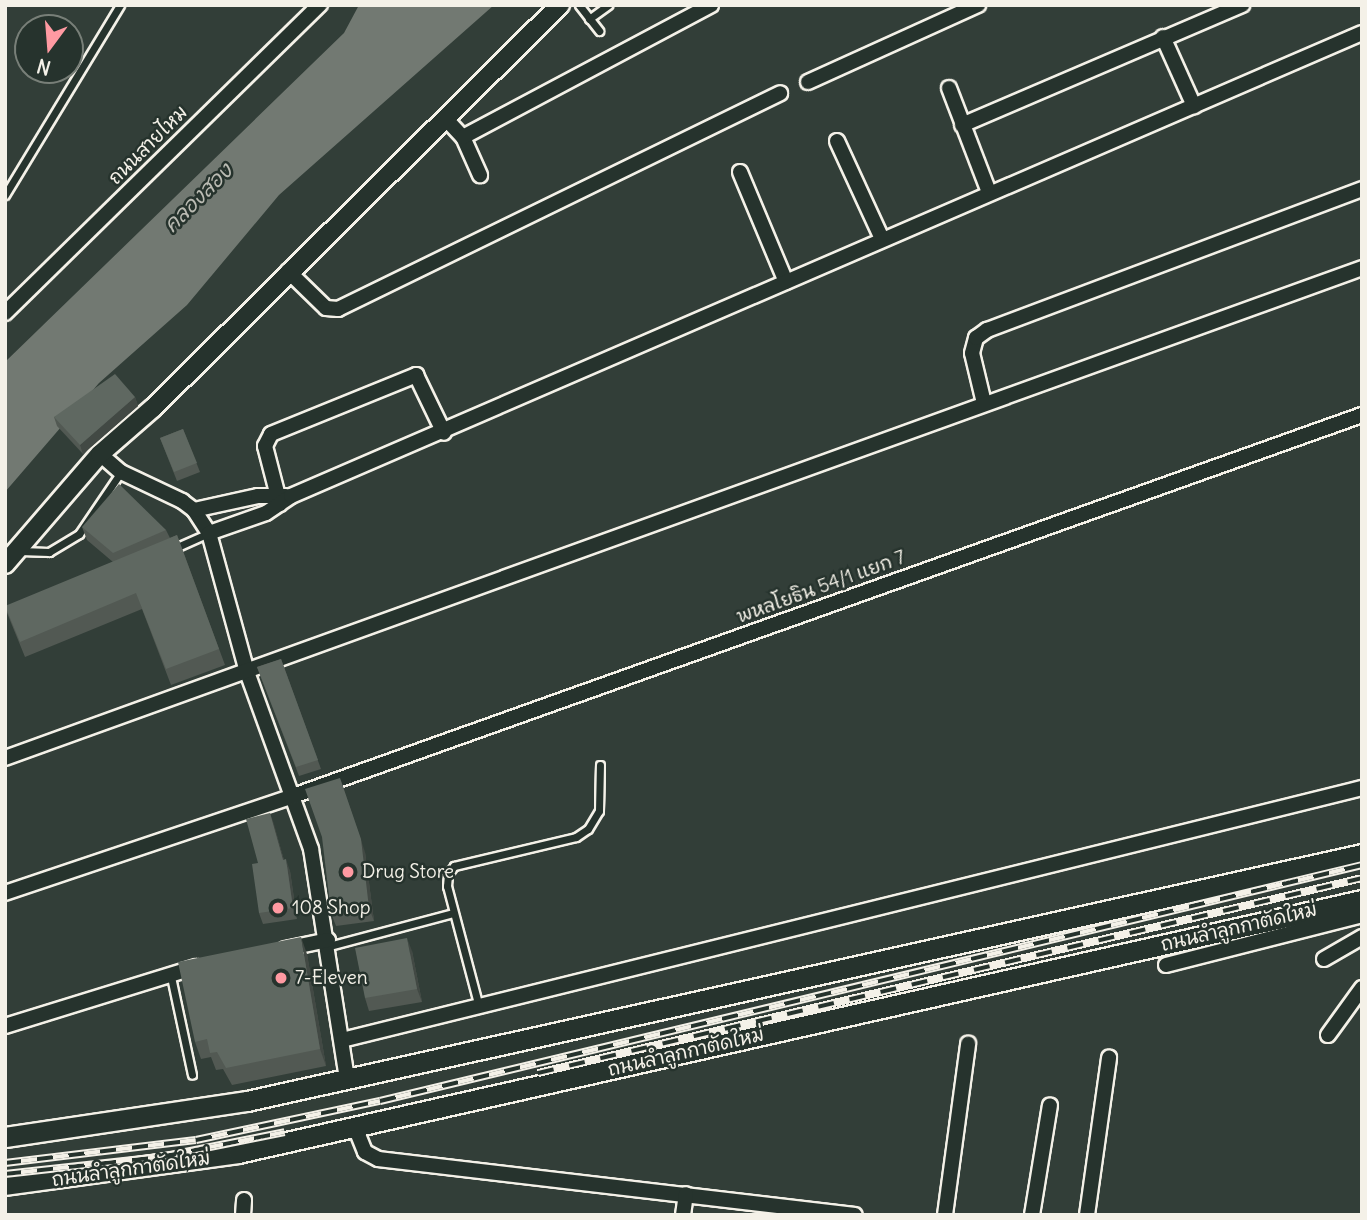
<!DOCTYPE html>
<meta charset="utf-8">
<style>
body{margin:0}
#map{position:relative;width:1367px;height:1220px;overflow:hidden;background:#323e38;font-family:Delius,"Playpen Sans Thai",sans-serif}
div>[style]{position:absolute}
.water>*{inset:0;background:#727972}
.roads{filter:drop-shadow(2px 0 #f4f1e8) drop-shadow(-2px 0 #f4f1e8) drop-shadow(0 2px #f4f1e8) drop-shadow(0 -2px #f4f1e8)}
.service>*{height:7px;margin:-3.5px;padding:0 3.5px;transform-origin:3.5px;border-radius:3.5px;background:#26332d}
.minor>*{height:14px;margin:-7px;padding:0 7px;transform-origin:7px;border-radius:7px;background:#26332d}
.tertiary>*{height:18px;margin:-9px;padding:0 9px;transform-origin:9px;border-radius:9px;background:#26332d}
.secondary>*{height:19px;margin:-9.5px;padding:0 9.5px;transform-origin:9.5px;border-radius:9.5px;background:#26332d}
.rail>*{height:8px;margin-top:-4px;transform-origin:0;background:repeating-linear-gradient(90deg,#26332d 0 16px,#f4f1e8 0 32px);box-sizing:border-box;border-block:2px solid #f4f1e8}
.wall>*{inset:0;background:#525953}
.shaded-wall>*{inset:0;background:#424944}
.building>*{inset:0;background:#5f6861}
.dots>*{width:19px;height:19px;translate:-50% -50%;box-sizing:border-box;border:4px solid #26332d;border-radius:50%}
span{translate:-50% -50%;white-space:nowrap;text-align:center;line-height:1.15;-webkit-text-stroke:5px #26332d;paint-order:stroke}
.street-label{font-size:19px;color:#f4f1e8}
.poi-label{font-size:19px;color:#f4f1e8}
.left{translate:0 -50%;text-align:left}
.water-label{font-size:21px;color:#babbb3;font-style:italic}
.frame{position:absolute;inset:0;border:7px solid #f4f1e8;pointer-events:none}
.north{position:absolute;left:14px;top:14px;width:70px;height:70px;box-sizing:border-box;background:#26332d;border:2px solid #787f78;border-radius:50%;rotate:196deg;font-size:19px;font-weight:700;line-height:28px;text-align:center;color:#f4f1e8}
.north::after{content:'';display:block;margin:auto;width:24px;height:32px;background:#ff9aa2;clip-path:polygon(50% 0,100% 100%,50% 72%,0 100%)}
</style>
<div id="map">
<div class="water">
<div style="clip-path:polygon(359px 5px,494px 5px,279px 195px,187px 305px,99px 383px,5px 492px,5px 362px,344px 33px)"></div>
</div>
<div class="roads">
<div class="service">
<div style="left:579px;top:5px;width:33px;rotate:52deg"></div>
<div style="left:589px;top:19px;width:24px;rotate:-36deg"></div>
<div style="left:5px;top:195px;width:222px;rotate:-58.8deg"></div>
<div style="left:175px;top:548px;width:36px;rotate:-24deg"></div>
<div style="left:20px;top:551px;width:29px;rotate:2deg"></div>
<div style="left:49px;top:552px;width:35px;rotate:-31deg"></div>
<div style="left:79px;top:534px;width:75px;rotate:-55.9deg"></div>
<div style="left:329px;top:946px;width:128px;rotate:-14.9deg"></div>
<div style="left:170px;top:972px;width:105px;rotate:77.9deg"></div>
<div style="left:479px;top:1007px;width:125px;rotate:-104.8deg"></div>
<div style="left:447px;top:886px;width:12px;rotate:-85deg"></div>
<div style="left:448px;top:874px;width:10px;rotate:-53deg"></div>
<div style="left:454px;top:866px;width:125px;rotate:-13.4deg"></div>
<div style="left:576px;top:837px;width:14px;rotate:-34deg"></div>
<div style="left:588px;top:829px;width:21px;rotate:-59deg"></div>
<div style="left:599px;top:811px;width:46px;rotate:-88.8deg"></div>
</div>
<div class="minor">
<div style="left:1163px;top:37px;width:76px;rotate:65.8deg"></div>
<div style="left:808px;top:82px;width:187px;rotate:-24.4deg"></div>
<div style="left:949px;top:88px;width:111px;rotate:69deg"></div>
<div style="left:445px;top:118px;width:26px;rotate:47deg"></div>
<div style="left:463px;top:137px;width:42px;rotate:65.9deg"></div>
<div style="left:962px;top:125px;width:305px;rotate:-23.2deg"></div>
<div style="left:463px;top:137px;width:281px;rotate:-28deg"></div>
<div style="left:837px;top:141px;width:108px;rotate:65.3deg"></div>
<div style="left:740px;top:172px;width:119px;rotate:67.3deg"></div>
<div style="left:288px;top:271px;width:53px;rotate:44.2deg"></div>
<div style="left:326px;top:308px;width:12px;rotate:5deg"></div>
<div style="left:338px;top:309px;width:492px;rotate:-26deg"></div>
<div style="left:5px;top:313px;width:441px;rotate:-44.4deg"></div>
<div style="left:984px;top:403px;width:51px;rotate:-103.5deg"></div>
<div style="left:972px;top:353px;width:16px;rotate:-75deg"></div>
<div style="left:976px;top:338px;width:14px;rotate:-36deg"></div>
<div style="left:987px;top:330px;width:401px;rotate:-20.6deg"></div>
<div style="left:100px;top:454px;width:28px;rotate:41deg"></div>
<div style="left:121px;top:472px;width:68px;rotate:25.4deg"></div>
<div style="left:182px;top:501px;width:15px;rotate:37deg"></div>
<div style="left:194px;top:510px;width:27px;rotate:57deg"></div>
<div style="left:209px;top:533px;width:144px;rotate:74.7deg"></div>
<div style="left:247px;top:672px;width:188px;rotate:70.1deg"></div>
<div style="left:311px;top:849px;width:234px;rotate:81.1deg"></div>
<div style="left:280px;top:504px;width:60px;rotate:-104.5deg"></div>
<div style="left:265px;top:446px;width:13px;rotate:-63deg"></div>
<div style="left:271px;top:434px;width:157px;rotate:-22.1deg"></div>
<div style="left:416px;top:375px;width:64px;rotate:64.2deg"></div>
<div style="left:194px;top:510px;width:66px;rotate:-12.3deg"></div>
<div style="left:258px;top:496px;width:28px"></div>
<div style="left:209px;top:533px;width:60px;rotate:-19.3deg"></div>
<div style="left:266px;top:513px;width:30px;rotate:-34deg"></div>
<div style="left:291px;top:496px;width:1167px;rotate:-23.38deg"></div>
<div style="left:5px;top:758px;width:1443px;rotate:-19.85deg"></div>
<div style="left:5px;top:893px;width:304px;rotate:-18.6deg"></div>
<div style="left:293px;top:796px;width:1135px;rotate:-19.62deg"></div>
<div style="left:285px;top:949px;width:44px;rotate:-11.8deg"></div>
<div style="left:1324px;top:959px;width:44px;rotate:-30.1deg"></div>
<div style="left:1166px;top:965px;width:202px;rotate:-14.3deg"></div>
<div style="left:5px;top:1026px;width:200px;rotate:-17.2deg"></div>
<div style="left:1328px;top:1035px;width:58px;rotate:-54.1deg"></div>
<div style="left:342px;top:1040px;width:1051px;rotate:-13.88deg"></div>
<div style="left:355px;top:1127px;width:27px;rotate:68deg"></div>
<div style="left:365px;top:1152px;width:15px;rotate:28deg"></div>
<div style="left:378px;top:1159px;width:480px;rotate:6.7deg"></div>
<div style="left:243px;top:1215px;width:15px;rotate:-86deg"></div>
<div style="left:683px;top:1215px;width:21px;rotate:-82deg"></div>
<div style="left:945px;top:1215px;width:173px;rotate:-82.3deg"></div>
<div style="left:1032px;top:1215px;width:111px;rotate:-80.7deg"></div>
<div style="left:1087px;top:1215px;width:159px;rotate:-82deg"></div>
</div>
<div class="tertiary">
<div style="left:5px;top:564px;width:145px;rotate:-49.2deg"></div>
<div style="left:100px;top:454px;width:70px;rotate:-41deg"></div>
<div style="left:153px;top:408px;width:573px;rotate:-44.72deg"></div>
</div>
<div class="secondary">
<div style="left:5px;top:1137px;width:245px;rotate:-8.5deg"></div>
<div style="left:247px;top:1101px;width:1142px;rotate:-12.49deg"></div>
<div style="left:5px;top:1185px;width:235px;rotate:-7.8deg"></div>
<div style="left:238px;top:1153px;width:1152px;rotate:-12.69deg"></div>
</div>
</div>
<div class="rail">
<div style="left:538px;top:1073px;width:847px;rotate:-13.31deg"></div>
<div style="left:5px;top:1163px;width:192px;rotate:-6.9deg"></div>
<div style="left:196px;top:1140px;width:188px;rotate:-12deg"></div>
<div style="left:380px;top:1101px;width:1010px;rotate:-13.51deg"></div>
<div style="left:5px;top:1174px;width:156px;rotate:-6.3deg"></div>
<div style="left:160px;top:1157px;width:127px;rotate:-11.3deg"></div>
</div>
<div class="wall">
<div style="clip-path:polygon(135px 397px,138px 406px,83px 454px,57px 426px,54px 417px)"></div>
<div style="clip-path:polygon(183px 429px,200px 472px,177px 481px,160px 438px)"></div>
<div style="clip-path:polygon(82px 527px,166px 530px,170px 538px,177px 535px,225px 665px,171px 685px,142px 609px,25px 657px,5px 608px,113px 562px,87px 540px)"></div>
<div style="clip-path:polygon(281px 659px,321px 769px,299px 776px,257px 667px)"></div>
<div style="clip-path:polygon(270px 813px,284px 860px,290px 871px,297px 919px,263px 924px,259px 913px)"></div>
<div style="clip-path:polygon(365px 852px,374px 921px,336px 926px,331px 913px)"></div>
<div style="clip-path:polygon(412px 951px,422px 1002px,369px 1011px,365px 998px)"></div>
<div style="clip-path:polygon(307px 954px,326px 1066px,232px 1085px,223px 1069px,216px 1070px,211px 1057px,201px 1059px,195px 1042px)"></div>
</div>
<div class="shaded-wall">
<div style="clip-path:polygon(135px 397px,138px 406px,83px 454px,80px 445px)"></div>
<div style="clip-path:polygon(340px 778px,365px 852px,374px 921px,369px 908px)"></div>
<div style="clip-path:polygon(270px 813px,274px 824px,287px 871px,283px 860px)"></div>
<div style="clip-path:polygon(286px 859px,290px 871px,297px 919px,293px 908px)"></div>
<div style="clip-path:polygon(301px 937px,307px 954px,326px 1066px,320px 1049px)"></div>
<div style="clip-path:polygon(407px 938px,412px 951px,422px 1002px,417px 989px)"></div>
</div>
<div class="building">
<div style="clip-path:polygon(115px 374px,135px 397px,80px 445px,54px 417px)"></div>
<div style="clip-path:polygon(183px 429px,197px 463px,174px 472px,160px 438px)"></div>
<div style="clip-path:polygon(119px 484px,166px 530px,113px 553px,82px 527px)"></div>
<div style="clip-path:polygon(177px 535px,219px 649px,166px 669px,136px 593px,20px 642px,5px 606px)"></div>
<div style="clip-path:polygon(281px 659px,318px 760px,296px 767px,257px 667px)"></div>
<div style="clip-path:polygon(340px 778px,361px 839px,369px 908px,331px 913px,322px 837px,305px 789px)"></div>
<div style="clip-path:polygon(270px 813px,283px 860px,286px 859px,293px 908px,259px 913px,252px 864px,258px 863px,246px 819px)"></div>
<div style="clip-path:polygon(301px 937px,320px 1049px,226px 1068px,217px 1052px,210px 1053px,207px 1039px,195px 1042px,178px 962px)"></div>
<div style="clip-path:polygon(407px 938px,417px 989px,365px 998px,355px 948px)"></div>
</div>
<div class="dots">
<div style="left:348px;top:872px;background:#ff9aa2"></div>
<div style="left:278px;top:908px;background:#ff9aa2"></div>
<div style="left:281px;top:978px;background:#ff9aa2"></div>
</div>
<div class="street-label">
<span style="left:148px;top:145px;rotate:-45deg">ถนนสายไหม</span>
<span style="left:821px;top:587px;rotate:-20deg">พหลโยธิน 54/1 แยก 7</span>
<span style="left:1239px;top:927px;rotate:-13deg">ถนนลำลูกกาตัดใหม่</span>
<span style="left:686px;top:1052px;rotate:-13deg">ถนนลำลูกกาตัดใหม่</span>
<span style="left:131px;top:1169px;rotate:-8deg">ถนนลำลูกกาตัดใหม่</span>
</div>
<div class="poi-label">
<span class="left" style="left:362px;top:872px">Drug Store</span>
<span class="left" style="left:292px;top:908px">108 Shop</span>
<span class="left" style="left:295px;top:978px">7-Eleven</span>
</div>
<div class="water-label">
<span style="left:198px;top:198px;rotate:-45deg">คลองสอง</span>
</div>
<div class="frame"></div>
<div class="north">N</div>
</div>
